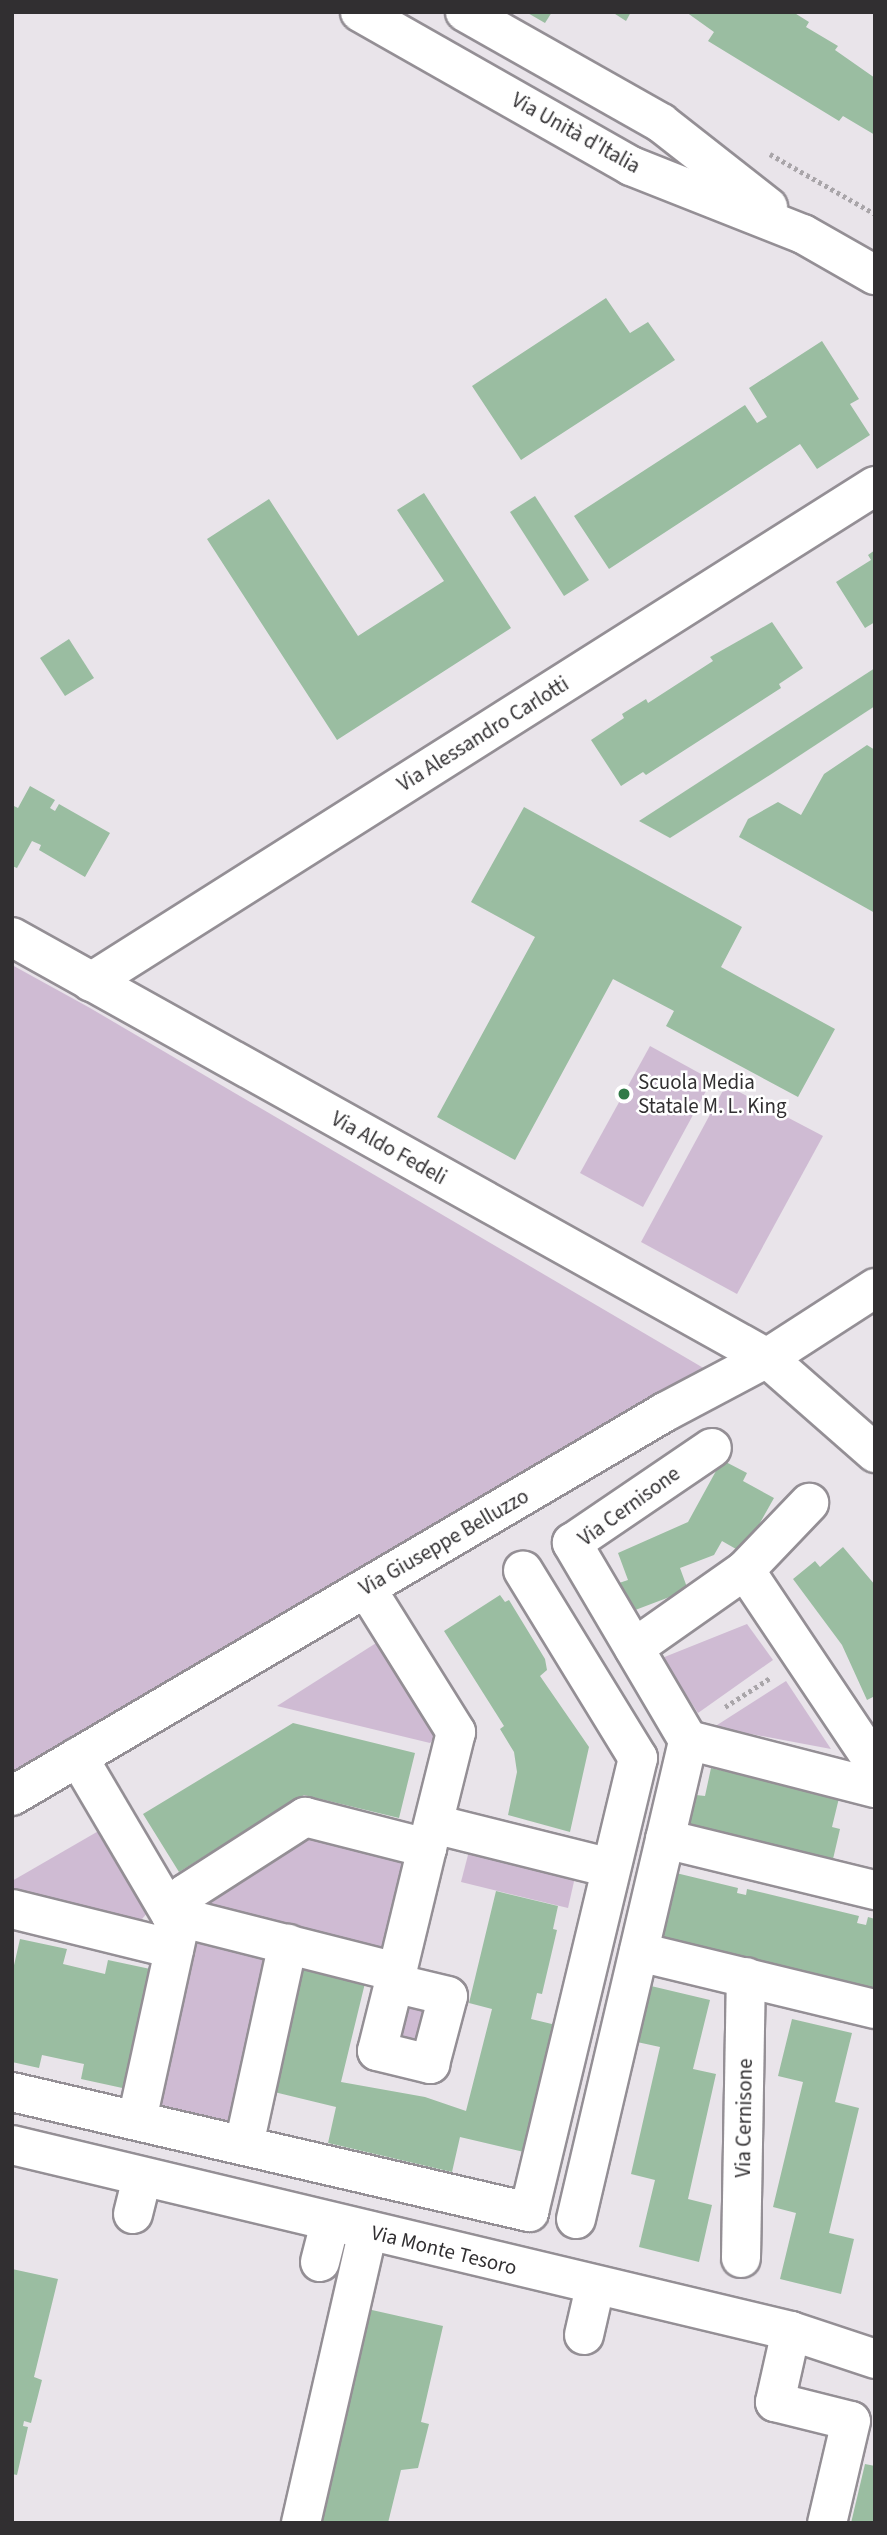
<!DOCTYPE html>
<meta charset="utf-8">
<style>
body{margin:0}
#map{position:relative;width:887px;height:2535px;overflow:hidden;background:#e9e4ea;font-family:"Source Sans 3",sans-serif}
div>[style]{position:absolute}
.green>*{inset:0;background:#cfbbd3}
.building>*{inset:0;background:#9abda1}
.path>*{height:4.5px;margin-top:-2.25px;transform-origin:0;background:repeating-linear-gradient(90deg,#a9a5a9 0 3.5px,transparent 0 7px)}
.roads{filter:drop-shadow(2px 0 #948f95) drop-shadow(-2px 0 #948f95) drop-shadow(0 2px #948f95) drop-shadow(0 -2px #948f95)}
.minor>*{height:38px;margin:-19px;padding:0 19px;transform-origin:19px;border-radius:19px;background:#fff}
.major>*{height:38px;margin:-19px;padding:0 19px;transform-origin:19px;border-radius:19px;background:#fff}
.dots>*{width:19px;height:19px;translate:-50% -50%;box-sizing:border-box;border:4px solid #fff;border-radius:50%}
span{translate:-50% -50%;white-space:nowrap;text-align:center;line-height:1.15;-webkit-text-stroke:5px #fff;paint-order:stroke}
.street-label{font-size:21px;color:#312f31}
.poi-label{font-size:21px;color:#312f31}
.left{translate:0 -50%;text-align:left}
.frame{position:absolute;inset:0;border:14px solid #312f31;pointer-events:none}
</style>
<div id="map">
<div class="green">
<div style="clip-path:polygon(12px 965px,90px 1008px,729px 1383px,12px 1786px)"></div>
<div style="clip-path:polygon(650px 1046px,712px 1080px,643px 1207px,580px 1173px)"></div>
<div style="clip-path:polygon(726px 1085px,823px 1136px,737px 1294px,641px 1242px)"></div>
<div style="clip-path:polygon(747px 1624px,773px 1660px,698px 1713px,662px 1658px)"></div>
<div style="clip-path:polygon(384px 1638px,442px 1730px,430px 1743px,277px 1706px)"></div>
<div style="clip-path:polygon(786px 1681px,831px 1749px,714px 1727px)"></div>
<div style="clip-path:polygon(102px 1829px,148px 1912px,137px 1925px,12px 1894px,12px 1881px)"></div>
<div style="clip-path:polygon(306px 1829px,411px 1857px,384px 1955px,201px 1914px,196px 1897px)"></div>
<div style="clip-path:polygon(469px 1851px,575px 1877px,568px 1908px,461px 1882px)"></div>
<div style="clip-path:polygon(190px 1933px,272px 1952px,232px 2128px,150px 2109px)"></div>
<div style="clip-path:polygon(397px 1988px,442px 2000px,427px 2060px,382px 2048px)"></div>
</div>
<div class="building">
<div style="clip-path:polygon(526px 12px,552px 12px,545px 23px)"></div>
<div style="clip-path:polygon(612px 12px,631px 12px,626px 21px)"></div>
<div style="clip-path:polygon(686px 12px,793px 12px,809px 22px,806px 27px,838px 46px,835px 50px,875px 78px,875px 135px,843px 116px,839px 121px,708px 41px,714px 32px)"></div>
<div style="clip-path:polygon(606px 298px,630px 333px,648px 322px,675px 360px,521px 460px,472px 386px)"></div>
<div style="clip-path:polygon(822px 341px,859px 399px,850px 404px,870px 435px,817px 469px,800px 444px,609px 569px,574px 516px,745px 405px,757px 423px,767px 417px,749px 388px)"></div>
<div style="clip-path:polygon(424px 493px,511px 628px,337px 740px,207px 539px,269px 499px,358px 636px,444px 581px,397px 510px)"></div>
<div style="clip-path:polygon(535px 496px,589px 580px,564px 596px,510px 512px)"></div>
<div style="clip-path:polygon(875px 550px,875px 622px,865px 628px,836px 582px,871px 560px,868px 555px)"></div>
<div style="clip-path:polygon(772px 622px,803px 668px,779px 684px,781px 688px,646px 775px,643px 772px,621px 786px,591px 740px,624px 718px,622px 714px,646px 699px,648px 703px,713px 661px,710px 657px)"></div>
<div style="clip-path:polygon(69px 639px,94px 678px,65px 696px,40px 658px)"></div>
<div style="clip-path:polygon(875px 668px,875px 706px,773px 773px,670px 838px,639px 821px)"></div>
<div style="clip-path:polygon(867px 745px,875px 750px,875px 913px,739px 837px,748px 819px,778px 802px,801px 815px,824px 774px)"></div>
<div style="clip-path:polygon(30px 786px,55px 800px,50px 808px,55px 811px,59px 804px,110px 833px,85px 877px,39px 850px,41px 845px,32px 841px,17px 868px,12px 866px,12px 805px,18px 808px)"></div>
<div style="clip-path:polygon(524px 807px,742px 927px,721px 967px,835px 1029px,798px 1097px,666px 1026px,674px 1011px,613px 979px,515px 1160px,437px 1117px,535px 937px,471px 902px)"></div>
<div style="clip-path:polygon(722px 1460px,747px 1473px,743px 1481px,774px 1498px,743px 1553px,722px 1541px,714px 1555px,680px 1568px,688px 1590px,630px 1612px,619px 1583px,628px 1580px,618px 1553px,688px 1522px)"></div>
<div style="clip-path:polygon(843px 1547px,875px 1585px,875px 1696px,867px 1700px,842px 1645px,793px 1579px,815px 1561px,820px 1567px)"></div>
<div style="clip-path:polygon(500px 1595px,505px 1602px,509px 1600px,545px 1659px,547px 1670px,540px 1676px,589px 1747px,570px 1832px,508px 1815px,517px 1772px,514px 1752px,500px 1729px,504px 1726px,444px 1631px)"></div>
<div style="clip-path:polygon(293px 1723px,415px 1753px,399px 1818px,304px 1795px,179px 1872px,143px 1814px)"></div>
<div style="clip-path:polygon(711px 1768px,839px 1798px,832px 1827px,840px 1829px,833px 1859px,689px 1825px,696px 1795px,705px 1796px)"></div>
<div style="clip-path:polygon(676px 1873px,738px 1888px,737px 1893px,746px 1895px,747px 1889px,859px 1916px,857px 1923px,866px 1925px,868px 1917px,875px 1919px,875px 1989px,661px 1939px)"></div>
<div style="clip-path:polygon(496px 1891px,558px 1906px,553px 1929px,557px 1930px,542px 1994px,537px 1993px,531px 2019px,556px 2025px,524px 2152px,460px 2137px,452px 2172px,328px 2143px,336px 2107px,270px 2091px,302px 1963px,366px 1979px,341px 2082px,425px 2097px,466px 2111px,492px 2009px,469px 2003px)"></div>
<div style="clip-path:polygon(20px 1939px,67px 1949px,63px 1964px,105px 1974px,108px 1960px,155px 1970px,127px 2089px,81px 2079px,84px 2064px,42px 2055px,39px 2068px,12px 2062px,12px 1974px)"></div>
<div style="clip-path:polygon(651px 1986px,710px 2000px,693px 2069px,716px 2074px,688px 2199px,712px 2205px,699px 2262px,639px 2247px,655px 2180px,631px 2174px,660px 2047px,637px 2042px)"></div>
<div style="clip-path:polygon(792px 2019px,852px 2033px,835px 2102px,859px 2108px,829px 2233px,854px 2239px,841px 2294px,780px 2279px,796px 2213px,773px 2207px,803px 2082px,778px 2076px)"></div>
<div style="clip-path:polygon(12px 2269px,58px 2279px,34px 2377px,42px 2380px,31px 2423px,24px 2421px,23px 2426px,28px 2427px,17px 2475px,12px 2474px)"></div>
<div style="clip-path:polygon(363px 2308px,443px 2326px,421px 2422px,429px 2424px,418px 2468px,401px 2470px,388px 2523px,318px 2523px)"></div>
<div style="clip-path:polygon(865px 2464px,875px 2466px,875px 2523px,851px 2523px)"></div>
</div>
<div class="path">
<div style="left:770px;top:154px;width:121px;rotate:29.7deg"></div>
<div style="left:725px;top:1707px;width:54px;rotate:-32.8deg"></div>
</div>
<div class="roads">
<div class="minor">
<div style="left:12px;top:937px;width:864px;rotate:29.14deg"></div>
<div style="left:767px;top:1358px;width:144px;rotate:41.3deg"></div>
<div style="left:91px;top:982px;width:928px;rotate:-32.32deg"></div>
<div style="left:745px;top:1570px;width:234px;rotate:56.2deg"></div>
<div style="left:366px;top:1588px;width:170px;rotate:58deg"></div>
<div style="left:456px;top:1732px;width:120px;rotate:104deg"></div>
<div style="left:427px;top:1848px;width:128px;rotate:103.6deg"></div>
<div style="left:397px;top:1972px;width:11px;rotate:105deg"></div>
<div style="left:394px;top:1983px;width:70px;rotate:104deg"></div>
<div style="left:377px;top:2051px;width:55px;rotate:13.8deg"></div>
<div style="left:430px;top:2064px;width:70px;rotate:-75.2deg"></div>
<div style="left:448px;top:1996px;width:56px;rotate:-166.5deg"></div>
<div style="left:634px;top:1648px;width:136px;rotate:-35.1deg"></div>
<div style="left:745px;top:1570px;width:93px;rotate:-46.3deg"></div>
<div style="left:688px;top:1740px;width:193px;rotate:14.4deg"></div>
<div style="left:78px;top:1757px;width:183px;rotate:59.5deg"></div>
<div style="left:171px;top:1915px;width:233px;rotate:14.2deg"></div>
<div style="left:12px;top:1796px;width:758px;rotate:-30.46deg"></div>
<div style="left:665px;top:1412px;width:115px;rotate:-27.9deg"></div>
<div style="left:767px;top:1358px;width:129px;rotate:-32.9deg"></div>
<div style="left:434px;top:1824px;width:182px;rotate:14deg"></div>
<div style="left:665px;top:1839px;width:216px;rotate:13.7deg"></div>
<div style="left:12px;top:1909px;width:167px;rotate:13.9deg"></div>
<div style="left:171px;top:1915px;width:25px;rotate:-56deg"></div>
<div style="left:185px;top:1894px;width:143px;rotate:-32.7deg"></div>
<div style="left:305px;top:1817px;width:126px;rotate:14.3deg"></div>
<div style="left:639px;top:1952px;width:243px;rotate:13.6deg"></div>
<div style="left:12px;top:2092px;width:531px;rotate:13.07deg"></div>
<div style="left:529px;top:2212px;width:467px;rotate:-76.5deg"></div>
<div style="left:638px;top:1758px;width:220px;rotate:-121.5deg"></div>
<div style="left:137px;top:2120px;width:207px;rotate:-77.7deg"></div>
<div style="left:12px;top:2145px;width:801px;rotate:13.43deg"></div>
<div style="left:791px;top:2331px;width:89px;rotate:18.4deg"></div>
<div style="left:244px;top:2145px;width:206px;rotate:-77.7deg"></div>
<div style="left:133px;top:2214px;width:38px;rotate:-76deg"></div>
<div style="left:576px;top:2219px;width:492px;rotate:-76.8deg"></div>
<div style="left:688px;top:1740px;width:229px;rotate:-120.5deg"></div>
<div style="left:572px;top:1543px;width:169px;rotate:-34.2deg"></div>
<div style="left:741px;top:2258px;width:281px;rotate:-89deg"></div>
<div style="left:320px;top:2262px;width:40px;rotate:-75.6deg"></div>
<div style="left:791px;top:2331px;width:73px;rotate:102.7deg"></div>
<div style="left:775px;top:2402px;width:78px;rotate:14deg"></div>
<div style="left:851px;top:2421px;width:105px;rotate:103.2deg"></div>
<div style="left:584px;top:2335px;width:49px;rotate:-77.1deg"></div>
<div style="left:301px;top:2523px;width:300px;rotate:-77.1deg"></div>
</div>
<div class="major">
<div style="left:360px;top:12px;width:312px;rotate:29.6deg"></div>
<div style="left:631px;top:166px;width:185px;rotate:21.6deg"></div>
<div style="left:803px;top:234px;width:83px;rotate:29.7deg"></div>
<div style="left:465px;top:12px;width:225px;rotate:29.5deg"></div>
<div style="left:661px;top:123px;width:136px;rotate:38.1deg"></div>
</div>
</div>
<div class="dots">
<div style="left:624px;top:1094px;background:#317947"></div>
</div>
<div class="street-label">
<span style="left:576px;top:133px;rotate:29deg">Via Unità d'Italia</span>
<span style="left:483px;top:734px;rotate:-32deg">Via Alessandro Carlotti</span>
<span style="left:389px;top:1148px;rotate:29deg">Via Aldo Fedeli</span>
<span style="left:629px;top:1506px;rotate:-36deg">Via Cernisone</span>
<span style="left:444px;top:1542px;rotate:-30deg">Via Giuseppe Belluzzo</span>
<span style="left:744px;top:2118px;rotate:-89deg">Via Cernisone</span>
<span style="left:444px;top:2250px;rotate:14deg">Via Monte Tesoro</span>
</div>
<div class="poi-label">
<span class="left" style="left:638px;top:1094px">Scuola Media<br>Statale M. L. King</span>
</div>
<div class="frame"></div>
</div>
